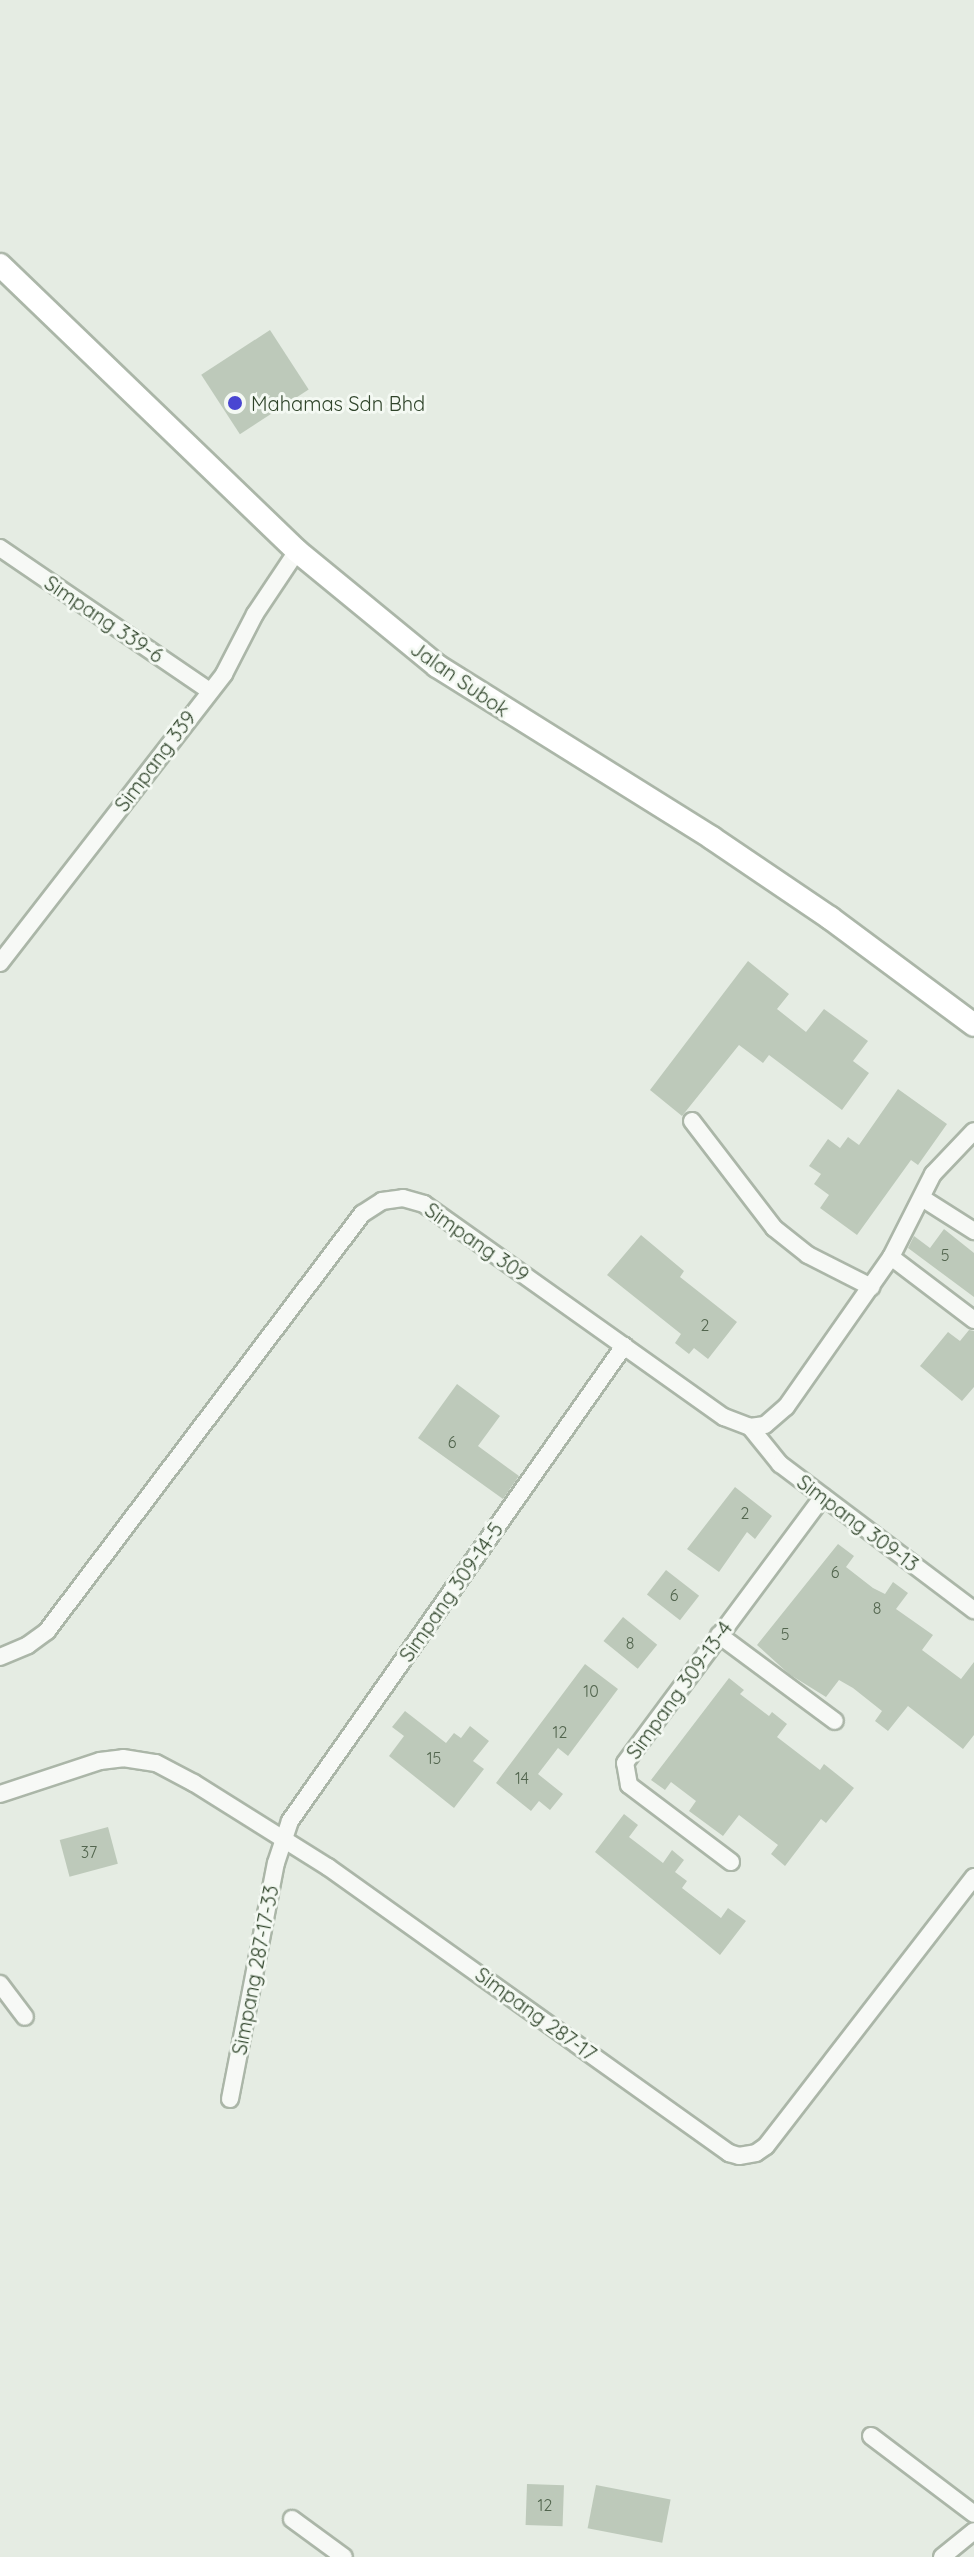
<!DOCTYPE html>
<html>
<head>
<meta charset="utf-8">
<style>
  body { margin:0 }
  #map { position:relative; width:974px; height:2557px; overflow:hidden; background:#e5ece3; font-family:Quicksand,sans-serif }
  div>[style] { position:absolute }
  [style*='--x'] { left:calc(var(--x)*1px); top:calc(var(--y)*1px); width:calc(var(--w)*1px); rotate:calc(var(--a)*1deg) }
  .building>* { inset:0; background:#bdc9ba; transform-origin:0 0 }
  .roads { filter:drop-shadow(2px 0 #abb6a8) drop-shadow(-2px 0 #abb6a8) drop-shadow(0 2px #abb6a8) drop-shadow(0 -2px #abb6a8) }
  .minor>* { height:16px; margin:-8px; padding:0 8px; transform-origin:8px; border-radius:8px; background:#f7f9f6 }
  .secondary>* { height:22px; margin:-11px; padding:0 11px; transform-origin:11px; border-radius:11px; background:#fff }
  .dots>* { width:22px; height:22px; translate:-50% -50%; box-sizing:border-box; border:4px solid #f4f9f3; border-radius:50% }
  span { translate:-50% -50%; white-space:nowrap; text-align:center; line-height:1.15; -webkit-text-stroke:6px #f4f9f3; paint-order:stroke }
  .number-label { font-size:16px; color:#52654e }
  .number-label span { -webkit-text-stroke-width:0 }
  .poi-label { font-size:20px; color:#2f442a }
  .left { translate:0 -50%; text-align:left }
  .street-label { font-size:20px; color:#2f442a }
</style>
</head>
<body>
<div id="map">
  <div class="building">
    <i style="left:270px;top:330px;width:71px;height:82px;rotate:57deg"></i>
    <i style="clip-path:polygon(748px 961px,789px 994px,777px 1009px,806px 1032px,824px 1009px,868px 1041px,853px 1061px,869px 1073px,842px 1110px,769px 1055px,763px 1063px,739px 1045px,682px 1116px,650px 1090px)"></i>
    <i style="clip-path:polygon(898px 1089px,947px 1124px,918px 1165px,911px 1160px,857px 1235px,820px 1208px,829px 1195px,814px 1184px,821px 1174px,809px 1166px,828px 1139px,840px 1148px,848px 1137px,859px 1145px)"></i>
    <i style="clip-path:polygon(944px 1229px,974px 1253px,974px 1297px,908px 1248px,914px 1236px,930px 1248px)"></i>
    <i style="clip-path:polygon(641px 1235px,684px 1271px,680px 1277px,737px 1322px,708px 1359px,694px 1348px,689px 1354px,675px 1343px,681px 1334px,607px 1275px)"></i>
    <i style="clip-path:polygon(969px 1330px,974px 1331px,974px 1387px,962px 1401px,920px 1366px,948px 1332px,960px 1341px)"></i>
    <i style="clip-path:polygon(457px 1384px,500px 1416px,478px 1446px,519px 1476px,503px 1499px,418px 1438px)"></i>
    <i style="clip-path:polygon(735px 1487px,772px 1516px,755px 1539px,747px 1532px,719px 1572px,687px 1549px)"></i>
    <i style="clip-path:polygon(838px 1544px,854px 1556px,846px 1567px,873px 1588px,885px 1594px,893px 1582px,908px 1593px,896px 1609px,933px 1635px,922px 1650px,961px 1679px,974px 1662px,974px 1735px,963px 1749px,908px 1706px,888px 1731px,875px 1721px,882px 1711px,853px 1688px,839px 1680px,826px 1697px,789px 1674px,757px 1645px)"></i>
    <i style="left:666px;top:1570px;width:42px;height:31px;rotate:38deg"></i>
    <i style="left:623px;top:1617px;width:44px;height:31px;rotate:39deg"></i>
    <i style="clip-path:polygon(585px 1664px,618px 1689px,568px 1756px,558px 1748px,538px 1774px,563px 1794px,550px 1810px,539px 1801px,531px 1811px,496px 1783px)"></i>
    <i style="clip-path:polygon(729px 1678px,744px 1690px,740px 1694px,769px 1716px,772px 1712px,787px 1724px,777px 1737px,820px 1770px,824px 1764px,854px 1788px,826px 1823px,821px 1819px,785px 1866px,771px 1854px,778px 1845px,739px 1815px,723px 1836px,689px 1811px,696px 1801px,671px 1782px,665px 1790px,651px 1780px)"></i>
    <i style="clip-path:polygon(405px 1711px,446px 1743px,454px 1733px,461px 1738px,470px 1726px,489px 1741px,473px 1761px,484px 1769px,454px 1808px,389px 1756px,404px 1736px,392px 1727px)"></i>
    <i style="clip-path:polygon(624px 1814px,638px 1825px,629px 1837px,663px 1863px,672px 1850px,684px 1860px,675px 1872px,687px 1881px,682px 1888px,721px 1918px,728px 1908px,746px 1921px,720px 1955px,595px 1852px)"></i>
    <i style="left:108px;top:1827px;width:38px;height:50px;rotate:75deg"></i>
    <i style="left:527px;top:2484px;width:37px;height:41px;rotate:2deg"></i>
    <i style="left:596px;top:2485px;width:76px;height:44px;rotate:11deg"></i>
  </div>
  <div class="roads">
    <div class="minor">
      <i style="--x:0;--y:548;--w:252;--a:34.3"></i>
      <i style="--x:0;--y:963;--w:366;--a:-52.2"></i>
      <i style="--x:224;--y:674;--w:68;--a:-62.7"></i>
      <i style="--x:255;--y:614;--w:76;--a:-56.3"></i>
      <i style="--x:692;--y:1121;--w:135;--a:52.5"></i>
      <i style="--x:774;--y:1228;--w:43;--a:38.5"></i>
      <i style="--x:808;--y:1255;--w:71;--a:26.9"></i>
      <i style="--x:922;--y:1198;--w:62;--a:32.4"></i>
      <i style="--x:891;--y:1257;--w:104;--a:37.2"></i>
      <i style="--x:750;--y:1427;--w:48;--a:51"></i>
      <i style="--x:780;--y:1464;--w:243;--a:37"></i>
      <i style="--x:719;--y:1635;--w:144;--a:36.6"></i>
      <i style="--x:0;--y:1657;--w:30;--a:-23"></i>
      <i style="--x:28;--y:1645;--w:24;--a:-36"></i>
      <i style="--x:47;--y:1631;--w:523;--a:-52.93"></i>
      <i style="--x:362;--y:1214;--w:24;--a:-33"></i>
      <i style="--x:382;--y:1201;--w:21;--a:-8"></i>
      <i style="--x:403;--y:1198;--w:22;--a:16"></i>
      <i style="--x:424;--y:1204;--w:368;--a:35.4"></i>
      <i style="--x:724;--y:1417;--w:28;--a:21"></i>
      <i style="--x:750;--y:1427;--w:15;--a:-8"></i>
      <i style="--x:765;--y:1425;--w:28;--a:-41"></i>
      <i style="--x:786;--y:1407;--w:183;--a:-55"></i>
      <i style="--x:891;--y:1257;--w:93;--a:-63.2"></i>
      <i style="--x:933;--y:1174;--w:59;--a:-46.4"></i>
      <i style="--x:0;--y:1794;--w:105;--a:-18.3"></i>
      <i style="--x:100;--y:1761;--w:23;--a:-7"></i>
      <i style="--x:123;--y:1758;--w:33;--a:9"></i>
      <i style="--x:156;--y:1763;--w:43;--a:27.8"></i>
      <i style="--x:194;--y:1783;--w:158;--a:32.1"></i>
      <i style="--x:328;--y:1867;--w:493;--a:35.5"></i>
      <i style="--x:729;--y:2153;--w:10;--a:17"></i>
      <i style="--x:739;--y:2156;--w:17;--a:-10"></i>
      <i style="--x:756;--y:2153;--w:12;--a:-35"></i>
      <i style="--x:766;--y:2146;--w:340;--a:-52.3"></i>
      <i style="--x:731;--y:1862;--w:128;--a:-143"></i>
      <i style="--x:629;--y:1785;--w:22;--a:-100"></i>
      <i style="--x:625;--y:1763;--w:332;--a:-53.4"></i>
      <i style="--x:0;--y:1984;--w:41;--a:52.9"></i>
      <i style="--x:230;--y:2099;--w:240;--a:-79"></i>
      <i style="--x:276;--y:1863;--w:44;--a:-71.6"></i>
      <i style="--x:290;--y:1821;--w:581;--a:-54.89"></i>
      <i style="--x:871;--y:2436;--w:129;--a:37.1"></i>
      <i style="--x:292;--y:2519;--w:64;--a:36.2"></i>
      <i style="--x:942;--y:2557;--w:41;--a:-39.1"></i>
    </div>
    <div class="secondary">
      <i style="--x:0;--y:265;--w:412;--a:43.9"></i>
      <i style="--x:297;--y:551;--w:181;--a:39.4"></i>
      <i style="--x:437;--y:666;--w:324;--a:32"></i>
      <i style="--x:712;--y:838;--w:143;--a:34.1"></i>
      <i style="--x:830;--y:918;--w:179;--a:36.6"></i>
    </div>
  </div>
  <div class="dots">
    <i style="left:235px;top:403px;background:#4946d2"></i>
  </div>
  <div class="number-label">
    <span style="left:945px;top:1255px">5</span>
    <span style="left:705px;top:1325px">2</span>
    <span style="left:452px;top:1442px">6</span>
    <span style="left:745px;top:1513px">2</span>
    <span style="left:835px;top:1572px">6</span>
    <span style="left:674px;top:1595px">6</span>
    <span style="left:877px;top:1608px">8</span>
    <span style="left:785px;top:1634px">5</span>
    <span style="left:630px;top:1643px">8</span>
    <span style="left:591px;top:1691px">10</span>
    <span style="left:560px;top:1732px">12</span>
    <span style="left:434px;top:1758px">15</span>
    <span style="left:522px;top:1778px">14</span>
    <span style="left:89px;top:1852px">37</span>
    <span style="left:545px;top:2505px">12</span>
  </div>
  <div class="poi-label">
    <span class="left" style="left:251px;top:403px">Mahamas Sdn Bhd</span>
  </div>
  <div class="street-label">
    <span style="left:104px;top:619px;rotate:34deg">Simpang 339-6</span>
    <span style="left:460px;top:679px;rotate:35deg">Jalan Subok</span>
    <span style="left:155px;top:761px;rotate:-53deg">Simpang 339</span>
    <span style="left:477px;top:1242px;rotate:35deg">Simpang 309</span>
    <span style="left:858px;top:1523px;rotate:37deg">Simpang 309-13</span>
    <span style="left:451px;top:1592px;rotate:-55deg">Simpang 309-14-5</span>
    <span style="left:679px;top:1690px;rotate:-54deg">Simpang 309-13-4</span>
    <span style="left:255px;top:1970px;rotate:-79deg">Simpang 287-17-33</span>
    <span style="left:536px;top:2014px;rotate:36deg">Simpang 287-17</span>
  </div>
</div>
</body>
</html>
